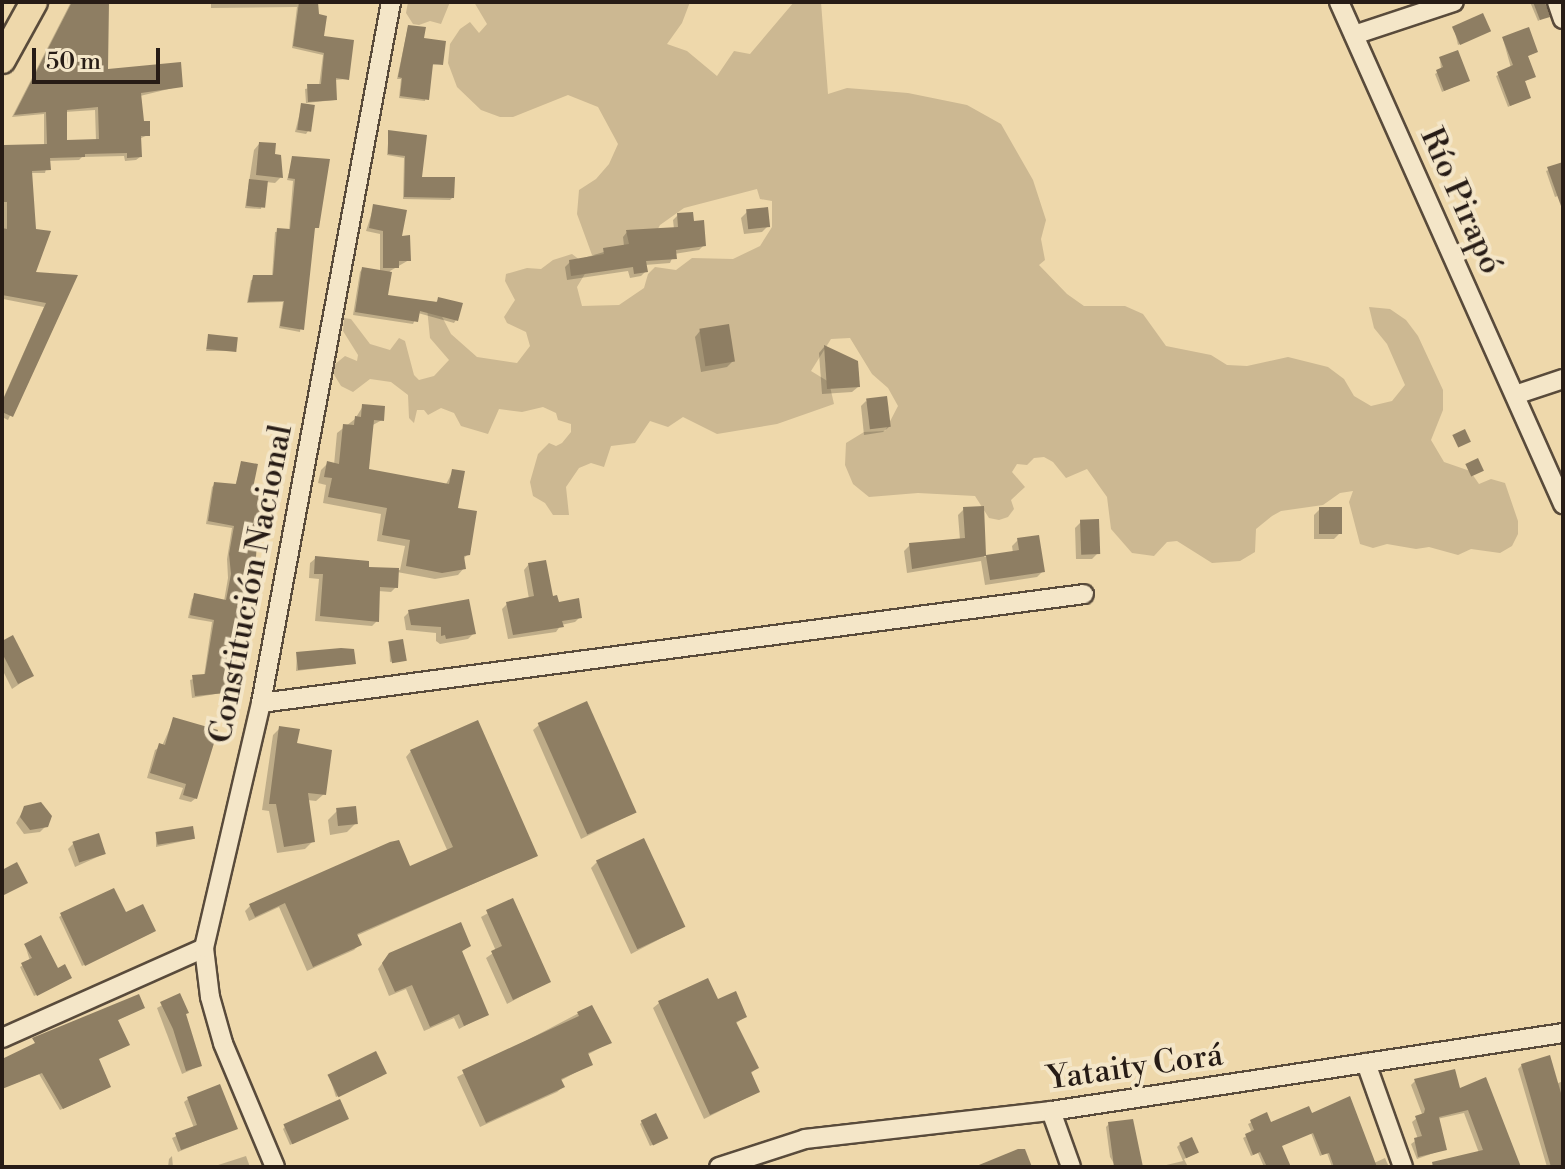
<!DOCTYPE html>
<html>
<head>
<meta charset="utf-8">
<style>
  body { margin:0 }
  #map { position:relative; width:1565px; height:1169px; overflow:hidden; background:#eed8ab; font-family:"Libre Bodoni",serif }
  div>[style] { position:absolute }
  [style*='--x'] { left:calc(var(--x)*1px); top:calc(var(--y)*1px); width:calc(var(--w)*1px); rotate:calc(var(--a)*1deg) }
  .green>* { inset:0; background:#ccb892 }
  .shadow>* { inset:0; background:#0003 }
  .building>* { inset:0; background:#8e7e63; transform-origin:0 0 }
  .roads { filter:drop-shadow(2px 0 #594b3b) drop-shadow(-2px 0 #594b3b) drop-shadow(0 2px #594b3b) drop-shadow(0 -2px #594b3b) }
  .minor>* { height:18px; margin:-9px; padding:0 9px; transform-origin:9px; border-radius:9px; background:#f4e6c8 }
  .highway>* { height:26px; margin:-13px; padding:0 13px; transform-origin:13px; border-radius:13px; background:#eed8ab }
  span { translate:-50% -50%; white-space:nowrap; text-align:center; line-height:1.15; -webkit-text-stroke:8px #f4e6c8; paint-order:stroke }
  .street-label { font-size:32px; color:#271c16 }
  .frame { position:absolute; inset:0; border:4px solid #271c16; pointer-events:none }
  .scale { position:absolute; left:32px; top:48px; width:128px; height:36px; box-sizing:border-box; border:4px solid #271c16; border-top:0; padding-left:10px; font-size:24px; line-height:28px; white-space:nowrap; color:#271c16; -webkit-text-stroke:6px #f4e6c8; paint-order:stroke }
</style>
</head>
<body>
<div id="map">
  <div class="green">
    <i style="clip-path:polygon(408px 2px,450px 2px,441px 24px,430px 21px,419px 25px,413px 24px,406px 13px)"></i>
    <i style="clip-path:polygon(474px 2px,690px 2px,682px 23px,667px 44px,687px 51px,717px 76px,734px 51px,750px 54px,794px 2px,821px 2px,828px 94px,847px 88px,908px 93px,967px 105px,1001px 124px,1033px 180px,1046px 220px,1041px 239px,1045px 260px,1039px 265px,1067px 294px,1084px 306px,1125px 306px,1143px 314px,1166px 346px,1211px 355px,1227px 365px,1247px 366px,1288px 357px,1328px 367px,1344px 379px,1354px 396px,1371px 406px,1392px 401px,1405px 385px,1387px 344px,1374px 328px,1369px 307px,1390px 309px,1406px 320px,1418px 336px,1443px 390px,1443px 410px,1431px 440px,1444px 462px,1470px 471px,1479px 484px,1491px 479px,1505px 483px,1518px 521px,1518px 534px,1512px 546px,1500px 553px,1471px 549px,1458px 555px,1429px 547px,1416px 549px,1387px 544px,1373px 548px,1360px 544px,1349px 502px,1353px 491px,1340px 493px,1323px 505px,1281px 511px,1272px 516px,1256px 529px,1255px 552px,1240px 561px,1212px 563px,1177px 541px,1167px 542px,1154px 556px,1132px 553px,1111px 529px,1107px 497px,1087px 469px,1066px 478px,1053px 462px,1044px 457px,1034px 458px,1027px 465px,1017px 464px,1012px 472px,1025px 487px,1011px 500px,1014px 509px,1008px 517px,999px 520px,989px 518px,975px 496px,918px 493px,869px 497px,853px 484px,845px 465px,846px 443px,864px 432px,885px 431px,898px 406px,888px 388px,872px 374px,850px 338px,831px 339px,811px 371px,829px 382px,834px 404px,777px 424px,717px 434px,683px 417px,668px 427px,650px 421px,635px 443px,611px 446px,604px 467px,591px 463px,579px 468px,566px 487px,569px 515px,553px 515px,545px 503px,533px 496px,530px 482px,538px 454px,549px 443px,556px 446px,562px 443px,571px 432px,571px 424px,558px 420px,556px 413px,543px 407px,522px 412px,499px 409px,488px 434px,461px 426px,454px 413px,441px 408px,428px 415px,424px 410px,417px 410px,414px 423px,409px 418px,408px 395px,391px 382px,370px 379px,353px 392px,341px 386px,333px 373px,334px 365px,345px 356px,357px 361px,358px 355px,343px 331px,344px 318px,351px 319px,370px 344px,390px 350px,399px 338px,405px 341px,414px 375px,419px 380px,434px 376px,449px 360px,430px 338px,427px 308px,437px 307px,451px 334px,477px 357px,517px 363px,530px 346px,526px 332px,507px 323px,504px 317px,515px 300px,505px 281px,506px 274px,527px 268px,541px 269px,553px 260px,572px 254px,589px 267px,577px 287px,582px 306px,619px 305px,644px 288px,648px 274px,655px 267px,676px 270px,692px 258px,733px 259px,760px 246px,772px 227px,772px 201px,760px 199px,757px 189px,684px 208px,660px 225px,651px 242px,612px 260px,592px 255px,577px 214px,579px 190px,596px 179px,609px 164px,618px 144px,598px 107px,568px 95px,513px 117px,500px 117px,481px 110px,457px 87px,448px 63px,450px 44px,460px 29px,470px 22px,479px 33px,487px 24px)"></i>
  </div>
  <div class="shadow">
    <i style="clip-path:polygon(evenodd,71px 2px,107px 2px,106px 71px,181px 86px,140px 96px,142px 123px,148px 135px,139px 139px,140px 157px,136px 160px,125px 161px,124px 156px,82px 157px,79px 160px,48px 161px,45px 173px,30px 173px,34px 274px,75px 277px,8px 420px,2px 417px,2px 401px,44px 307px,3px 299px,2px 302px,2px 150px,44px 146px,44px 114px,12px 117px,71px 2px,95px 110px,96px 141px,65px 142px,65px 112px,95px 110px)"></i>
    <i style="clip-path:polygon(211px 2px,316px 2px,322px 38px,347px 79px,334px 80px,335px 100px,306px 103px,305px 89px,319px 86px,323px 55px,292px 48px,297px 7px,211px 8px)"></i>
    <i style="clip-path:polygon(1530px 2px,1545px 2px,1547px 16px,1538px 21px)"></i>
    <i style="clip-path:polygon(408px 27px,441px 64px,431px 65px,425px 101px,399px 98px,401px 79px,397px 79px)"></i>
    <i style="clip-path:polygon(1454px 28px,1486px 32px,1458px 45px)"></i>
    <i style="clip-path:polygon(1503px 39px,1536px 52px,1526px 57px,1534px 77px,1523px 82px,1529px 97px,1508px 107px,1496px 76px,1511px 68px)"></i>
    <i style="clip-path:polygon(1440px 59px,1467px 81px,1442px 92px,1435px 74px,1441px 70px)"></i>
    <i style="clip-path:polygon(302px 105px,308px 131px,306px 134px,295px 132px)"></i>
    <i style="clip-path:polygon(389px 132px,425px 136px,420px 178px,452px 198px,450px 200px,403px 199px,404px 158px,387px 155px)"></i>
    <i style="clip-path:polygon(259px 144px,273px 156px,281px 177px,275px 183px,266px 182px,261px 209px,245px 208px,254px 150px)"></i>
    <i style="clip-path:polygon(293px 158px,318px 227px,313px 229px,300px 332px,279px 328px,283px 302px,247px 303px,251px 280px,272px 277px,275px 232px,289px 231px,293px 181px,287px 180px)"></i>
    <i style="clip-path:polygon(1563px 164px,1563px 194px,1555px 197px,1546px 171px)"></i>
    <i style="clip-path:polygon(374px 206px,400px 238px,409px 260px,390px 271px,386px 296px,436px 302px,439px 299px,456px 320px,454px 323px,418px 313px,413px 324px,353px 315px,360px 272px,362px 269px,380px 272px,380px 234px,366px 231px)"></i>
    <i style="clip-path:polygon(747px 212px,768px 226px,762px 232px,744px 234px,741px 218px)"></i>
    <i style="clip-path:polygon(678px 215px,704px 245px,699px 250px,674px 254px,670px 263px,645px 265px,646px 271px,641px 276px,630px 278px,628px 271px,567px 280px,565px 267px,570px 262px,624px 246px,623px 237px,627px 232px,674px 229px,673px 220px)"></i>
    <i style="clip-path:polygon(700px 331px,733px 361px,727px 367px,701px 372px,695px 337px)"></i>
    <i style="clip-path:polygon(209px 336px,235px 351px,206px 351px)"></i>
    <i style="clip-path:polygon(824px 347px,858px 387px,852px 392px,822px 394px,819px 353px)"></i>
    <i style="clip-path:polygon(866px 401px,889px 427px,883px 432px,864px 435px,861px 406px)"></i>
    <i style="clip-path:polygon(363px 406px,382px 420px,371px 426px,366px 471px,445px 486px,453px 471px,456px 509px,468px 554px,463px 559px,464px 568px,458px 575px,435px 579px,397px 572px,396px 587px,391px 592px,378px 591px,377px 621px,372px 626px,315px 621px,319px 579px,309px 578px,310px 563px,316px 558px,367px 569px,400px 570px,405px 546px,377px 541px,381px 514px,323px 503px,326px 485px,318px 483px,321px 470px,328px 463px,334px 465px,337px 433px,355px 419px)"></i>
    <i style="clip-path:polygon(242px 463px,251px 489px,256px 531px,231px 676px,233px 691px,192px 698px,190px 680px,204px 676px,212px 622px,188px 618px,192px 599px,195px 596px,224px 601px,228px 578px,227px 559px,232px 528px,206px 524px,212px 487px,215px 484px,235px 486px)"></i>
    <i style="clip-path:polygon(982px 508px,984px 557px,1013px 553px,1012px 546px,1018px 540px,1043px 571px,1037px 577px,985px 585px,981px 561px,907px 573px,904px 551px,910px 545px,960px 540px,958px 515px,964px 509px)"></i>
    <i style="clip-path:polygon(1320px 509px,1340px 533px,1334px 539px,1314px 539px,1314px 515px)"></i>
    <i style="clip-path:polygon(1081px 522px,1098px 553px,1092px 559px,1076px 559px,1075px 528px)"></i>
    <i style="clip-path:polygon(529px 564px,551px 598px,580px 617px,575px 622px,561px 625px,556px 632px,508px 639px,502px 609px,507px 604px,529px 599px,524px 570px)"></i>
    <i style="clip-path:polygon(409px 612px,474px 633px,468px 639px,440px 644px,436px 641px,436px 633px,406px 630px,404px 617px)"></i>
    <i style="clip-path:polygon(2px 643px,31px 676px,12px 689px,2px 669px)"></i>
    <i style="clip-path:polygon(389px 643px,405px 660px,390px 662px)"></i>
    <i style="clip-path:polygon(297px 654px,354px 664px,296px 671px)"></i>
    <i style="clip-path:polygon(174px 719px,196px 798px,191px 802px,179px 799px,183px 788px,147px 778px,155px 750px,162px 746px)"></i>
    <i style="clip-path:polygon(539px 725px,634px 813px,581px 839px,533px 730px)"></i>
    <i style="clip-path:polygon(280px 728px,295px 745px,324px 794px,316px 801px,307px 800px,313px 841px,305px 849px,277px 853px,269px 811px,262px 810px,273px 735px)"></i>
    <i style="clip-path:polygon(411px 751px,536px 856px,356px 936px,359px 945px,354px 950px,307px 971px,279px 907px,249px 921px,245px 911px,250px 906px,409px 869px,448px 852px,406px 757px)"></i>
    <i style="clip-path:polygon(25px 807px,46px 826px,40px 832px,24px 834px,16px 823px)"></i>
    <i style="clip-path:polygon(337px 811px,356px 823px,347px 832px,330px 835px,328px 820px)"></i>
    <i style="clip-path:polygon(156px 834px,193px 839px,156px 847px)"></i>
    <i style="clip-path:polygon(74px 843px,104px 854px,75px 867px,68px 849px)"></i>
    <i style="clip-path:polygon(597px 862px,683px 927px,631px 954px,591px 868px)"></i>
    <i style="clip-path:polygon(512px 900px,549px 981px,507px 1004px,486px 958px,496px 951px,481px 917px)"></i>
    <i style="clip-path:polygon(62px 915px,125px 915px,151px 933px,82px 966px,59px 917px)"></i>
    <i style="clip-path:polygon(25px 945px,57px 970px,67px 980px,34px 996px,20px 967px,30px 961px)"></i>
    <i style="clip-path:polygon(469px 946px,460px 953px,487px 1014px,459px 1029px,454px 1018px,424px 1031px,406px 989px,389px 996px,378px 969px,384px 961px)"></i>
    <i style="clip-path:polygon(179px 996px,200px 1066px,182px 1074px,157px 1008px)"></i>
    <i style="clip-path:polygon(717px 1002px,745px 1017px,735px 1024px,757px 1068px,750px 1074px,758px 1092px,704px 1119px,653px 1008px,659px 1003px)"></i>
    <i style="clip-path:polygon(140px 1009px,116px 1021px,97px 1060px,109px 1087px,106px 1089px,60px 1110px,39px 1074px,2px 1088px,2px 1060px)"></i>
    <i style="clip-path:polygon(579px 1013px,609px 1043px,587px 1055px,591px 1064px,560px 1081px,563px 1087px,557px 1092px,480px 1127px,457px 1077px)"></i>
    <i style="clip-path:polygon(1522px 1065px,1556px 1084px,1563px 1081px,1563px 1167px,1547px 1167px,1518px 1069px)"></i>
    <i style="clip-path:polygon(329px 1075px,382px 1076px,336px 1097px)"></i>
    <i style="clip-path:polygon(1415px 1081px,1458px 1091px,1519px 1167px,1449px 1167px,1479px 1153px,1464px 1113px,1437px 1119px,1445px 1149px,1417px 1159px,1411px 1144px,1418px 1139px,1412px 1122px,1422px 1114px,1411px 1085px)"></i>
    <i style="clip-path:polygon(188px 1099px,236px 1128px,178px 1152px,172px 1138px,194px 1128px,184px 1102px)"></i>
    <i style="clip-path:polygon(1266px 1115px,1270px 1125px,1311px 1116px,1374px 1163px,1385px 1158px,1389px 1167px,1332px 1167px,1327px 1153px,1320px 1156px,1311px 1133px,1280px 1146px,1289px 1167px,1264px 1167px,1258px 1153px,1251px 1156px,1243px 1138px,1252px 1133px,1248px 1124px)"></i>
    <i style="clip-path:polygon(344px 1120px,290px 1145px,283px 1129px,285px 1127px)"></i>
    <i style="clip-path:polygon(643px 1121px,663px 1140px,650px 1146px,640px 1124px)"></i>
    <i style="clip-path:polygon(1109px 1124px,1141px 1167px,1116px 1167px,1110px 1157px,1106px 1127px)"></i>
    <i style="clip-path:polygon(1180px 1144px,1197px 1153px,1184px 1159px,1188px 1167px,1158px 1167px,1183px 1161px,1177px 1147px)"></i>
    <i style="clip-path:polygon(172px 1156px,173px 1167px,168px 1167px,169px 1159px)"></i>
    <i style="clip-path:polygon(246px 1156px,250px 1167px,214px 1167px,215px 1166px)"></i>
  </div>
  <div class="building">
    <i style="clip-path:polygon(evenodd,72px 2px,109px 2px,108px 69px,181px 62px,183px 87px,141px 93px,144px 121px,150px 121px,150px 136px,141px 136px,142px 157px,127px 158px,127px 153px,85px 154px,85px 157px,50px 158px,51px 170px,32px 171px,36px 229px,51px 231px,36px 272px,78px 275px,13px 417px,2px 412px,2px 402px,46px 303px,2px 295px,2px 228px,7px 229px,7px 202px,2px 202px,4px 145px,47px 144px,46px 112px,14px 115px,72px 2px,98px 107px,99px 139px,67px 140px,67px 110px,98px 107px)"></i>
    <i style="clip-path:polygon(299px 2px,318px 2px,319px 14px,327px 16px,324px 36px,354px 40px,349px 80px,336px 78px,337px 100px,308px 102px,307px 84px,321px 84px,324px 53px,293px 46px)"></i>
    <i style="clip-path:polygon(1533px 2px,1545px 2px,1550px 17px,1540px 20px)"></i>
    <i style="left:1483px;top:13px;width:20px;height:34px;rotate:66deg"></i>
    <i style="clip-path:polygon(408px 25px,426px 27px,424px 38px,446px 41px,443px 65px,433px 64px,429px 100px,400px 96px,402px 78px,398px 77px)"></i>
    <i style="clip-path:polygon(1529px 27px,1538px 52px,1528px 56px,1536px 77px,1525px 81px,1531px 98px,1510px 106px,1497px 72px,1513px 65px,1502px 37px)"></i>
    <i style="clip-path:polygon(1458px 50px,1470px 81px,1444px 91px,1436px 70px,1443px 67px,1439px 57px)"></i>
    <i style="left:301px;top:103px;width:14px;height:27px;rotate:8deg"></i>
    <i style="clip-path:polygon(388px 130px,427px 135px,422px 177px,455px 177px,454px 198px,404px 197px,405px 156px,388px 154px)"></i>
    <i style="clip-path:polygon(259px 142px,276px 143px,275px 154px,281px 155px,283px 178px,256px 175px)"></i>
    <i style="clip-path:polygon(292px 156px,330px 159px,319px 228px,315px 228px,304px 330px,280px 326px,284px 301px,248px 302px,253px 275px,273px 275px,277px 228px,290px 229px,295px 179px,288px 178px)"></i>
    <i style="clip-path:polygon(1563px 162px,1563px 206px,1561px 206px,1547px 167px)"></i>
    <i style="left:249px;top:179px;width:19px;height:27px;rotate:6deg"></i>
    <i style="clip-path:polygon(373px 204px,407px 210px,402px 236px,410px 235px,411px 261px,399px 261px,399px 268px,383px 268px,383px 231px,369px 228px)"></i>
    <i style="left:768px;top:207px;width:20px;height:22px;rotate:84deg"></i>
    <i style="clip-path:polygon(693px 212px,694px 221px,704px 220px,706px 246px,676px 250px,677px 259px,646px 261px,648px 272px,634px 274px,633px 267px,571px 276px,569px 260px,604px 254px,603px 248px,629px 244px,626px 230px,678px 227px,677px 213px)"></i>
    <i style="clip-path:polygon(362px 267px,392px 272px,388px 295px,437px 302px,438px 297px,463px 303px,458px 321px,420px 311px,418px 322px,355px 312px)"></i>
    <i style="left:729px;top:324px;width:38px;height:30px;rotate:81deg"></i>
    <i style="left:208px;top:334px;width:30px;height:15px;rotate:6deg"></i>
    <i style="clip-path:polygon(824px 345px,858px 361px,860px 387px,827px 389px)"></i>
    <i style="left:887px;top:396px;width:31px;height:21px;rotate:83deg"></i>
    <i style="clip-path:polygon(362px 404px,385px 406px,384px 421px,374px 420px,369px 469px,449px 484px,452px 469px,465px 471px,458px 508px,477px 511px,470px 555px,464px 556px,466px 569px,442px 573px,406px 566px,410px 540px,382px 535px,387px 508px,328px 497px,332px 478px,324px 477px,327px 461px,339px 464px,343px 424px,354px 425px,355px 416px,361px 417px)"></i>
    <i style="left:1465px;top:429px;width:14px;height:14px;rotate:65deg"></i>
    <i style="left:1478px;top:458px;width:14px;height:14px;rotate:65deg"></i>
    <i style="clip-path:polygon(241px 461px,258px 464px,253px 488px,269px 490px,263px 527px,258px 530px,254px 584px,233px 676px,235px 692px,195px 696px,192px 675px,205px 674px,214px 620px,190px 615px,194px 593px,226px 600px,231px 574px,229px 554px,234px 526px,208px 521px,214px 482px,236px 484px)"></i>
    <i style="clip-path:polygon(984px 506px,986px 555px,1019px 550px,1017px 538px,1039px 535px,1045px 572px,990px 580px,986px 556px,912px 569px,909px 543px,965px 538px,963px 507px)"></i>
    <i style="left:1319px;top:507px;width:23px;height:27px"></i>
    <i style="left:1099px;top:519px;width:35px;height:19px;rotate:88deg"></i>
    <i style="clip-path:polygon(315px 556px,369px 561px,369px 567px,399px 568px,398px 588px,380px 587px,379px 622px,320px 616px,323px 574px,314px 574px)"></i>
    <i style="clip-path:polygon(546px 560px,553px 596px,557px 595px,559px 602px,579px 598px,582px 618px,562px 621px,564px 627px,513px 635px,506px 602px,534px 596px,528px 563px)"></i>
    <i style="clip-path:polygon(469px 599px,476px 634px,446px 639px,445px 635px,441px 636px,441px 627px,411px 625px,408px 610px)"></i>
    <i style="clip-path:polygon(13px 635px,34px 676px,18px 684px,2px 653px,2px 641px)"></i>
    <i style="left:403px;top:639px;width:22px;height:15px;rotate:80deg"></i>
    <i style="clip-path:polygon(341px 648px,354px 649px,356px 664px,298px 670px,296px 652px)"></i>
    <i style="left:587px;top:701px;width:122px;height:54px;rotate:66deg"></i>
    <i style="clip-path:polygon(173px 717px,218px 730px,197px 799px,183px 795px,186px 784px,150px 773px,159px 743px,165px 745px)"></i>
    <i style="clip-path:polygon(478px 720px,538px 856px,357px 934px,362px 945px,313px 967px,285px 903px,255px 917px,249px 904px,390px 842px,399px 840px,410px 866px,453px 847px,410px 750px)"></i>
    <i style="clip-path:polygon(279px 726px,300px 729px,297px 743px,332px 750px,326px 795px,308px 793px,315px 842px,284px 847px,276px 804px,269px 804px)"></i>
    <i style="clip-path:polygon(41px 802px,52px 816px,48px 827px,30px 830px,20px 817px,24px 806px)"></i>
    <i style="left:356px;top:806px;width:18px;height:20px;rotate:84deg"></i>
    <i style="left:193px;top:826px;width:13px;height:38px;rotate:81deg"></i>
    <i style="left:99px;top:833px;width:22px;height:28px;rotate:72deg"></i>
    <i style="left:644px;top:838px;width:98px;height:53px;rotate:65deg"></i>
    <i style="clip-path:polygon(17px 862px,28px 883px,2px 896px,2px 870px)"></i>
    <i style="clip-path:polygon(114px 888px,126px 912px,143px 904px,156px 931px,85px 966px,60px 913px)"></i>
    <i style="clip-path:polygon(513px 898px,551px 982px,513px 1000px,491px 951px,502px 946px,486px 910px)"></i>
    <i style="clip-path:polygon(461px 922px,471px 946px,462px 951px,489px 1015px,464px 1026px,459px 1014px,430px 1027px,412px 985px,395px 992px,382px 963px,389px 953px)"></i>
    <i style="clip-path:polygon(41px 935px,58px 968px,65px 964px,72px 978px,37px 996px,21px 963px,32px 958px,24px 944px)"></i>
    <i style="clip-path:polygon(708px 978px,718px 999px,736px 991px,747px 1017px,736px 1022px,759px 1068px,751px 1072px,760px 1092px,710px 1115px,658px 1001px)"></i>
    <i style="clip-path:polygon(180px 993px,189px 1013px,186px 1014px,202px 1066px,186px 1071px,173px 1029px,160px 1002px)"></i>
    <i style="clip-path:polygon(139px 994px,145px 1008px,118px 1020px,130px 1045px,99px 1059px,111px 1087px,63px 1109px,42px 1073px,2px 1089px,2px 1059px,35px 1043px,32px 1038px)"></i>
    <i style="clip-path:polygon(592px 1005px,612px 1043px,588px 1053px,593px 1065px,561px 1079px,565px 1087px,486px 1123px,462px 1070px,579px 1016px,577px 1012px)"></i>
    <i style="left:376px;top:1051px;width:25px;height:54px;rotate:64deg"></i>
    <i style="clip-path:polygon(1550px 1055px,1563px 1100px,1563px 1167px,1551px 1167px,1521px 1064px)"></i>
    <i style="clip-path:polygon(1455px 1069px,1460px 1088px,1486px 1077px,1521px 1167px,1433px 1167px,1432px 1162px,1483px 1150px,1468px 1110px,1439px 1117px,1447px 1150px,1418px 1157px,1414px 1138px,1422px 1136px,1415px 1116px,1424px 1113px,1425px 1109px,1414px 1079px)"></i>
    <i style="clip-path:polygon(220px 1084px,238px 1129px,181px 1150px,175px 1133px,197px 1125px,187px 1097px)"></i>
    <i style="clip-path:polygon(1350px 1096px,1377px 1167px,1334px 1167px,1329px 1153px,1322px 1155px,1313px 1133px,1282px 1146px,1291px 1167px,1267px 1167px,1260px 1152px,1253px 1155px,1245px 1134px,1254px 1130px,1250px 1120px,1267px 1112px,1271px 1122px,1309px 1106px,1312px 1113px)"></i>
    <i style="left:340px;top:1099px;width:22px;height:62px;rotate:66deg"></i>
    <i style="left:656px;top:1113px;width:28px;height:17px;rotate:64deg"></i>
    <i style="clip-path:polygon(1133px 1119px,1143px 1167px,1114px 1167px,1108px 1122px)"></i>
    <i style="left:1192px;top:1137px;width:17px;height:14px;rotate:66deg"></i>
    <i style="clip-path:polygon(1018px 1149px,1025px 1149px,1032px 1167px,974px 1167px)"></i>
  </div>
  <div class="roads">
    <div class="minor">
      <i style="--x:1339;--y:2;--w:550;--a:65.95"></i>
      <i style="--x:1557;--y:2;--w:18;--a:71"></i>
      <i style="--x:1354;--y:35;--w:105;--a:-18.3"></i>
      <i style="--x:1515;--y:395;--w:51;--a:-18.4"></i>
      <i style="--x:261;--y:703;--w:830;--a:-7.54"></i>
      <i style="--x:2;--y:1038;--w:221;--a:-24"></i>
      <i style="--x:1366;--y:1063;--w:110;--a:70.4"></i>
      <i style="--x:1051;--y:1111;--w:59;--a:70.3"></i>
      <i style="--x:275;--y:1167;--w:134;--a:-112.8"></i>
      <i style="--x:223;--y:1043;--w:48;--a:-105.8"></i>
      <i style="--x:210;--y:997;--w:49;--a:-97"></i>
      <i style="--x:204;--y:948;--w:252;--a:-76.9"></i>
      <i style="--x:261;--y:703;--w:713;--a:-79.49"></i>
      <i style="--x:719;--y:1167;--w:90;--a:-18"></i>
      <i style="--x:805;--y:1139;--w:248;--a:-6.5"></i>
      <i style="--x:1051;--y:1111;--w:518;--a:-8.66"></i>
    </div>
    <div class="highway">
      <i style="--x:2;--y:60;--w:66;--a:-61.1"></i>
    </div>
  </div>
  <div class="street-label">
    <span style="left:1461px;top:201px;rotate:66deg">Río Pirapó</span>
    <span style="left:251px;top:584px;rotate:-79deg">Constitución Nacional</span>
    <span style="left:1135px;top:1067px;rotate:-8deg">Yataity Corá</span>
  </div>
  <div class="frame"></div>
  <div class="scale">50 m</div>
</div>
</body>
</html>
